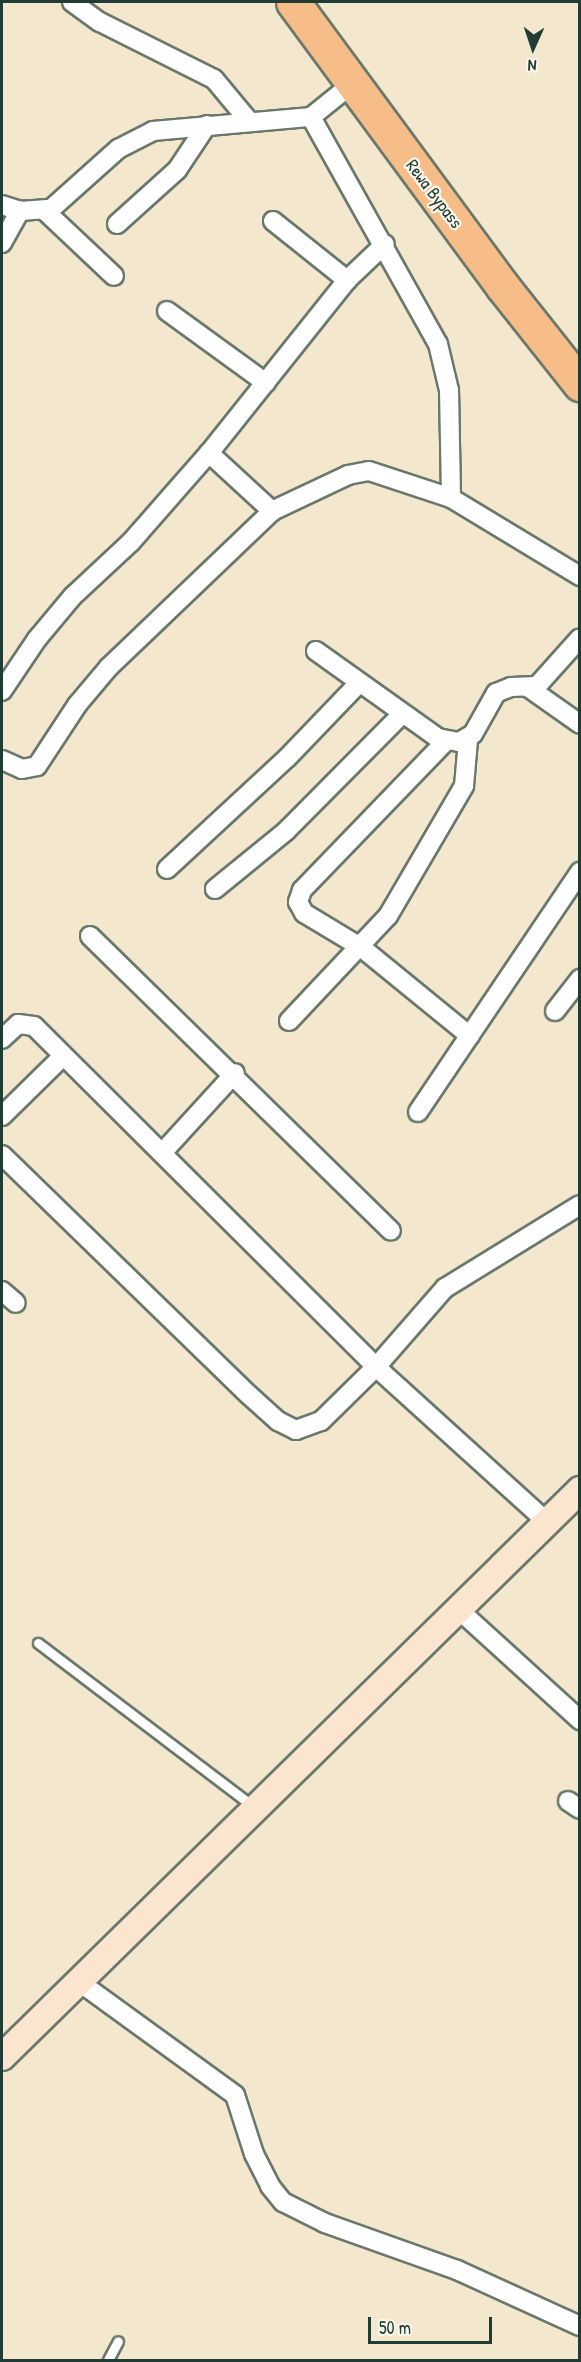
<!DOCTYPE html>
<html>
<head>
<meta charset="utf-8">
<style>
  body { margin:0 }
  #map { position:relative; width:581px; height:2362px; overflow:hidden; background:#f3e7ce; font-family:"Patrick Hand",sans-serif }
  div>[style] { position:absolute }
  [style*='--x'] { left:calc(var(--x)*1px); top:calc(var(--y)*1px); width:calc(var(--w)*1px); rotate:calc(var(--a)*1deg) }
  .roads { filter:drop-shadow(2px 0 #69786a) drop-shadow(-2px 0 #69786a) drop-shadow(0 2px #69786a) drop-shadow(0 -2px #69786a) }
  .lane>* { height:9px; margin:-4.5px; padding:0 4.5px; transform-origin:4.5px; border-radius:4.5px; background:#fff }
  .street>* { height:18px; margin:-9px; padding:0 9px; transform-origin:9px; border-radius:9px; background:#fff }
  .secondary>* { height:26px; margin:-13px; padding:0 13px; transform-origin:13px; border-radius:13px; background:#fce5cf }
  .highway>* { height:33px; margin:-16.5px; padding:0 16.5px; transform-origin:16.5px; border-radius:16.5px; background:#f7bd88 }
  span { translate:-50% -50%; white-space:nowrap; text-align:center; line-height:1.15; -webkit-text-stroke:4.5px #fbf7ec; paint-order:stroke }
  .street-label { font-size:18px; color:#1f3d34 }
  .frame { position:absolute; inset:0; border:3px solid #1f3d34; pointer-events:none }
  .north { position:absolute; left:503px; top:18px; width:60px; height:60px; -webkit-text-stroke:4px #fbf7ec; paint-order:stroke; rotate:183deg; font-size:16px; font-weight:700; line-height:24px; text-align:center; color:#1f3d34 }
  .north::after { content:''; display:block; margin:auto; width:21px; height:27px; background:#1f3d34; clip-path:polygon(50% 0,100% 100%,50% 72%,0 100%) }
  .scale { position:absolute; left:368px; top:2317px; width:124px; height:27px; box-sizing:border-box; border:3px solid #1f3d34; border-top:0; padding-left:8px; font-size:18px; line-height:21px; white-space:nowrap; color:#1f3d34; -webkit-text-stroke:4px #fbf7ec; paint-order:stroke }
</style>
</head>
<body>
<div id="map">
  <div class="roads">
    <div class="lane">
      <i style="--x:38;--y:1643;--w:271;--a:37.2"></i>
      <i style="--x:108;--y:2360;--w:21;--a:-62"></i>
    </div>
    <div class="street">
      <i style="--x:72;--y:2;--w:34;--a:36"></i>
      <i style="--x:100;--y:22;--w:127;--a:26.6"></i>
      <i style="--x:214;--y:79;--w:53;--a:50.3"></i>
      <i style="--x:311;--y:117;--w:260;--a:60.8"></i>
      <i style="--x:438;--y:344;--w:47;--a:76.6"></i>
      <i style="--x:449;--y:390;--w:108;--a:88.9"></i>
      <i style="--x:451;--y:498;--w:151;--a:31.2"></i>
      <i style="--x:2;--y:205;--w:19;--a:18"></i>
      <i style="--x:20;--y:211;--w:31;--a:-4"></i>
      <i style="--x:51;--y:209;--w:90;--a:-41.8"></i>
      <i style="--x:118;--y:149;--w:39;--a:-27"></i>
      <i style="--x:153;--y:131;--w:159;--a:-5.1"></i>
      <i style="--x:311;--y:117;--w:53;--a:-38.8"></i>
      <i style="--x:44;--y:210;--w:96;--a:43.3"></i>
      <i style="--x:273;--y:221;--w:95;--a:38.6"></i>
      <i style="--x:117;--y:224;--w:81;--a:-42"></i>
      <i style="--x:177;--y:170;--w:54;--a:-56.3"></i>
      <i style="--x:2;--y:243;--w:37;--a:-61"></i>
      <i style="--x:167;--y:311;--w:122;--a:36"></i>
      <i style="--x:209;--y:453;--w:86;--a:42.6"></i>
      <i style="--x:316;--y:651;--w:150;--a:35.5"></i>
      <i style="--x:438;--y:738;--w:21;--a:11"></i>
      <i style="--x:459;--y:742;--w:16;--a:-30"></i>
      <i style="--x:473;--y:734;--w:47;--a:-60.7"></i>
      <i style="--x:496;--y:693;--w:16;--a:-22"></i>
      <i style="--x:511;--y:687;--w:26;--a:-2"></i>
      <i style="--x:537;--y:686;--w:64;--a:-48.1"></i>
      <i style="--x:529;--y:688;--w:62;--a:35.2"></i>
      <i style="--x:2;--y:691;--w:63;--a:-56.1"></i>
      <i style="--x:37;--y:639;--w:56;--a:-50.1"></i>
      <i style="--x:73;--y:596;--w:79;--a:-43"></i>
      <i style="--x:131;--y:542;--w:118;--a:-48.8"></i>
      <i style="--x:209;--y:453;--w:221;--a:-51.4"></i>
      <i style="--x:347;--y:280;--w:52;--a:-43.5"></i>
      <i style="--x:445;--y:742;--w:206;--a:134"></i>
      <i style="--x:302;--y:890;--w:13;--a:108"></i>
      <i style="--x:298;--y:902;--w:13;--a:61"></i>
      <i style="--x:304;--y:913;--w:68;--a:31.1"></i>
      <i style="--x:362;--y:948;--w:139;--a:39.2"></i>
      <i style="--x:2;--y:760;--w:22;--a:24"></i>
      <i style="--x:22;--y:769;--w:15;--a:-11"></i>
      <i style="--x:37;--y:766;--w:73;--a:-56.7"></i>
      <i style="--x:77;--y:705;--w:50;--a:-49.9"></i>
      <i style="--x:109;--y:667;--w:226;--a:-43.7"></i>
      <i style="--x:272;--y:511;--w:84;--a:-25.3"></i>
      <i style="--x:348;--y:475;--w:21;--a:-11"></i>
      <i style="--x:369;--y:471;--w:86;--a:18.2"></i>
      <i style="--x:167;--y:869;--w:163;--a:-42.8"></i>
      <i style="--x:287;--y:758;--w:103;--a:-46.2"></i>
      <i style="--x:215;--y:889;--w:92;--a:-39.2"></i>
      <i style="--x:286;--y:831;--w:165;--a:-45.2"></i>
      <i style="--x:90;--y:936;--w:421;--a:44.4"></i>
      <i style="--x:555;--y:1011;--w:41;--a:-52"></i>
      <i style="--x:289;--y:1021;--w:144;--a:-46.7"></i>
      <i style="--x:388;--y:916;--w:151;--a:-59.7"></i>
      <i style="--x:464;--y:786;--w:46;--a:-85"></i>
      <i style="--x:2;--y:1039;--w:22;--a:-43"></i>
      <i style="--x:18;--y:1024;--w:16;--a:7"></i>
      <i style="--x:34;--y:1026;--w:483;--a:44.9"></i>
      <i style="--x:376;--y:1367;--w:231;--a:42.2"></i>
      <i style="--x:418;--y:1112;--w:290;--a:-56"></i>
      <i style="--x:2;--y:1116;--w:86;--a:-44.5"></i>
      <i style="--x:162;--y:1153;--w:108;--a:-47.6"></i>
      <i style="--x:2;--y:1155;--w:344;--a:44.2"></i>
      <i style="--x:249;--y:1395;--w:39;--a:42"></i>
      <i style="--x:278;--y:1421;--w:20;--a:27"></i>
      <i style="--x:296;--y:1430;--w:27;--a:-20"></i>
      <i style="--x:321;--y:1421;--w:77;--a:-44.5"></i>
      <i style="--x:376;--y:1367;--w:105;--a:-48.9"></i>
      <i style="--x:445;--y:1288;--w:158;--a:-31.6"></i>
      <i style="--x:2;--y:1291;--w:18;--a:41"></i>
      <i style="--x:459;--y:1610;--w:164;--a:42.3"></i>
      <i style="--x:568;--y:1801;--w:14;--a:34"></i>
      <i style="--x:78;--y:1981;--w:194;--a:36"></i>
      <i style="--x:235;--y:2095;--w:62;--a:72.1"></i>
      <i style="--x:254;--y:2154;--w:36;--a:63"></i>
      <i style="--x:270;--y:2186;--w:21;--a:51"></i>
      <i style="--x:283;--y:2202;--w:47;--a:26.6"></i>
      <i style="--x:325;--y:2223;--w:140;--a:19.6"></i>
      <i style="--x:457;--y:2270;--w:135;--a:24.5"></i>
    </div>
    <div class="secondary">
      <i style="--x:2;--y:2057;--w:810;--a:-44.45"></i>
    </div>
    <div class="highway">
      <i style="--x:293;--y:2;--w:354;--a:53.6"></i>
      <i style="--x:503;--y:287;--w:124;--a:51.6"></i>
    </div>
  </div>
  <div class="street-label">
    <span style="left:434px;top:194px;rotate:53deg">Rewa Bypass</span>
  </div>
  <div class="frame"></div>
  <div class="north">N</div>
  <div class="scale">50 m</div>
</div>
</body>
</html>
